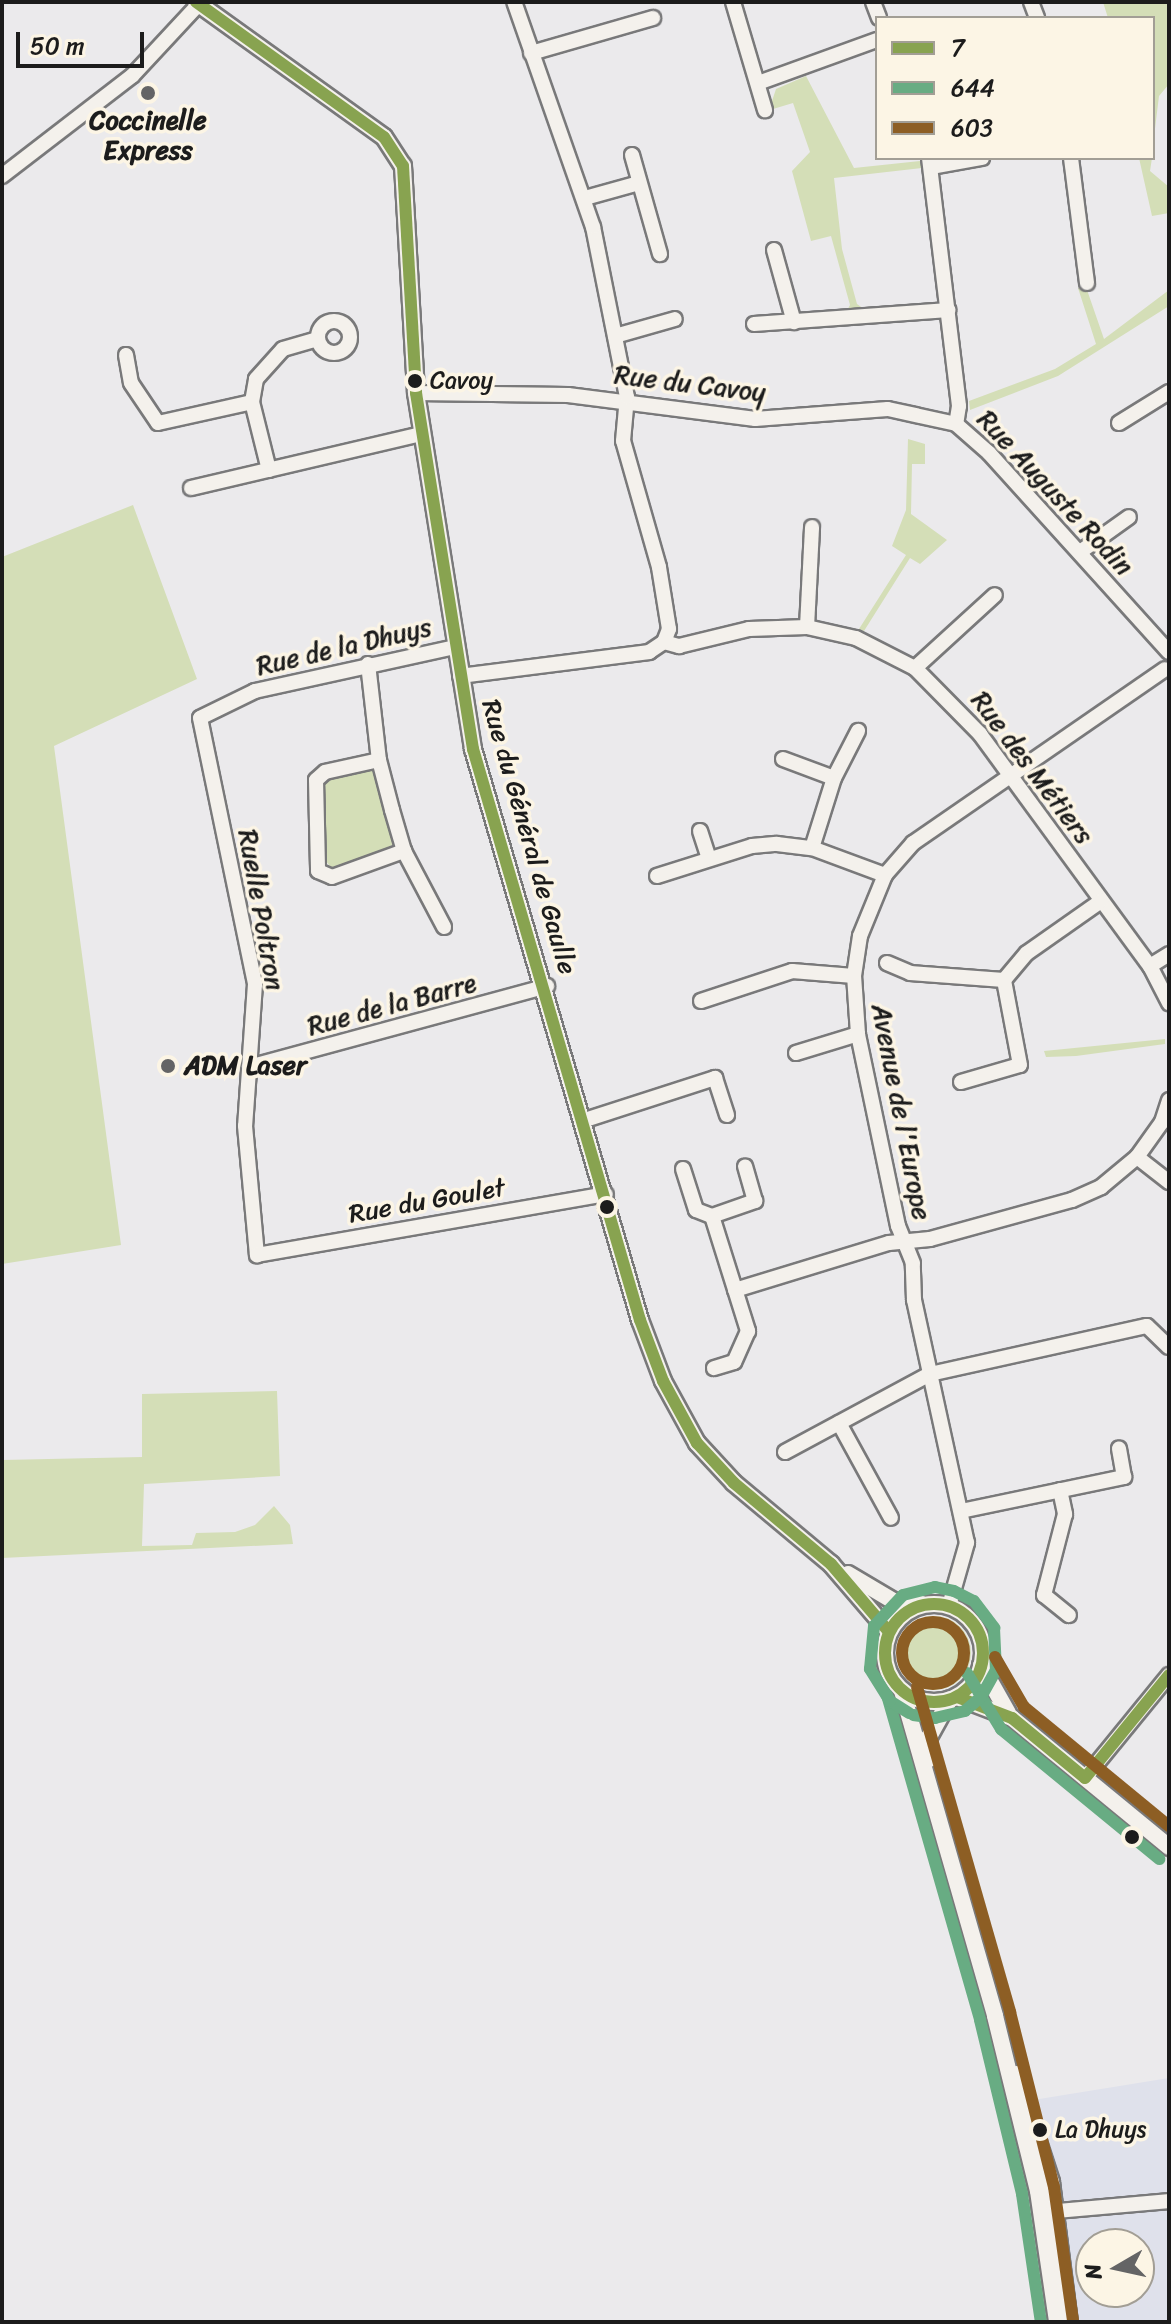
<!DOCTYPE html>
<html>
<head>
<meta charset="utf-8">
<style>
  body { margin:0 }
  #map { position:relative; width:1171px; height:2324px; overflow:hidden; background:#ebeaec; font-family:Sriracha,sans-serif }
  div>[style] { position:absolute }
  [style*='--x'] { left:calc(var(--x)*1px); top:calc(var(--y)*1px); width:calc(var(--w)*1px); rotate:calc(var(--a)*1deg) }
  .built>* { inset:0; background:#dfe1eb }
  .green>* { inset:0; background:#d4deb7 }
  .round { border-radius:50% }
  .roads { filter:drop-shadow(2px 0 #79797a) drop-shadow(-2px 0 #79797a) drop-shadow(0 2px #79797a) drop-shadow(0 -2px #79797a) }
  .minor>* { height:14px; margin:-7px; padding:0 7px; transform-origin:7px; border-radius:7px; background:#f4f1ec }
  .minor>.ring { margin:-7px; padding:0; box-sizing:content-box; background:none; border:14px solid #f4f1ec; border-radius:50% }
  .tertiary>* { height:16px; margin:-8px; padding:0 8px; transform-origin:8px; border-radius:8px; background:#f4f1ec }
  .tertiary>.ring { margin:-8px; padding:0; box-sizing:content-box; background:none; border:16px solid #f4f1ec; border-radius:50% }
  .bus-1>* { height:12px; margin:-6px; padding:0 6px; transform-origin:6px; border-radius:6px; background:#88a350 }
  .bus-1>.ring { margin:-6px; padding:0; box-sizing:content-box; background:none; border:12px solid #88a350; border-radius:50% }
  .bus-2>* { height:12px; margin:-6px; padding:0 6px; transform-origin:6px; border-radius:6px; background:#68ac83 }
  .bus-3>* { height:12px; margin:-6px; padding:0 6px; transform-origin:6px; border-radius:6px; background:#8d5e24 }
  .bus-3>.ring { margin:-6px; padding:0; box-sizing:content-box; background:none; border:12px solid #8d5e24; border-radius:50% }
  .dots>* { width:22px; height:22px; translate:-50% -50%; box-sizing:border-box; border:4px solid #fcf5e5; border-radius:50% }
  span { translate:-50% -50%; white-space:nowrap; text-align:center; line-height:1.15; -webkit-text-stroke:7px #fcf5e5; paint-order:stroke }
  .bus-label { font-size:24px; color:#1c1c1c }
  .left { translate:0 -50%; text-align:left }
  .poi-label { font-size:26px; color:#1c1c1c; font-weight:700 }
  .street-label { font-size:26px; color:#1c1c1c }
  .frame { position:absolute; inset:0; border:4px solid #1c1c1c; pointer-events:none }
  .legend { position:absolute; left:875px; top:16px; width:280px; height:144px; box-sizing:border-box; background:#fcf5e5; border:2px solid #a29e95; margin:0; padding:10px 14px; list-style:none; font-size:24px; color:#1c1c1c }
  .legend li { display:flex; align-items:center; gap:16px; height:40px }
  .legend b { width:40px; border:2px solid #a29e95 }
  .north { position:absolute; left:1075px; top:2228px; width:80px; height:80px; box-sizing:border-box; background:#fcf5e5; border:2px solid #a29e95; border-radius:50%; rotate:261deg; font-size:22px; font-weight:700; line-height:32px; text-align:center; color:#1c1c1c }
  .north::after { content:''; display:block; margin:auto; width:28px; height:36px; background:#646465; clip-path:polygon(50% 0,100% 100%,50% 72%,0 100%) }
  .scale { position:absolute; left:16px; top:32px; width:128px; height:36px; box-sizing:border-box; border:4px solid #1c1c1c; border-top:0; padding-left:10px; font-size:24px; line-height:28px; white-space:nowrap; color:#1c1c1c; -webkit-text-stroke:6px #fcf5e5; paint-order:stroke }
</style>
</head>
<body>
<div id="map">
  <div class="built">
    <i style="clip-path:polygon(evenodd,1169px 2078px,1169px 2322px,1076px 2322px,1059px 2173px,1033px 2100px,1169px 2078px,1091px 2244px,1139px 2244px,1139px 2292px,1091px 2292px,1091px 2244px)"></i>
  </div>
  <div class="green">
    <i style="clip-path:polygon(1103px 2px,1169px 2px,1169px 84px,1159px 96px,1153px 145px,1153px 18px,1108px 18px)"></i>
    <i style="clip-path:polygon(806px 76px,854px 168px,920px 161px,922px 168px,834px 178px,842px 249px,857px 304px,864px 309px,846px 312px,850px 305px,831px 236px,811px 241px,792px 171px,810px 152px,793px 103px,773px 109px,771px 104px,776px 89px)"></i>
    <i style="clip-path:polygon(1139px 158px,1152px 158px,1150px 171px,1169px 187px,1169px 213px,1152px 216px)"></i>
    <i style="clip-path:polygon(1086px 287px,1104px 339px,1169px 290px,1169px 306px,1058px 376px,970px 410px,969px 401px,1055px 369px,1096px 344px,1078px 288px)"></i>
    <i style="clip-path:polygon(908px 439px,925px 444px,925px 464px,912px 464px,911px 514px,947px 540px,920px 564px,910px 558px,864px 631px,859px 629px,906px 555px,892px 546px,906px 510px)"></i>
    <i style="clip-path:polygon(133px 505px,197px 679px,54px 746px,121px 1245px,2px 1264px,2px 557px)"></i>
    <i style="clip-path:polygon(368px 770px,375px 772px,393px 845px,333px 870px,325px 860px,324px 781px)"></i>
    <i style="clip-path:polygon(1165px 1039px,1165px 1044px,1076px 1056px,1046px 1057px,1044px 1051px)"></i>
    <i style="clip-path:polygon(277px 1391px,280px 1476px,144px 1484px,142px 1546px,192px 1545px,196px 1533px,235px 1532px,255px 1525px,274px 1506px,290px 1525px,293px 1544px,2px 1558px,2px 1460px,142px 1457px,142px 1394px)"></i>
    <i class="round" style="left:897px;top:1616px;width:74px;height:74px"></i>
  </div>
  <div class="roads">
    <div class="minor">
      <i style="--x:733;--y:2;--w:113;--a:73.5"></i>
      <i style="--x:873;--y:2;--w:17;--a:69"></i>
      <i style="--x:1031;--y:2;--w:17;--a:69"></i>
      <i style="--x:531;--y:53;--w:127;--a:-16"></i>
      <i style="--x:758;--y:83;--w:127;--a:-19.9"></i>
      <i style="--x:632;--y:155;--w:103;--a:74.2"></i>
      <i style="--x:929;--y:158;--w:250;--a:83.1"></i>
      <i style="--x:959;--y:406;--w:18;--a:99"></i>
      <i style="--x:956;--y:424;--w:44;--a:41.3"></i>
      <i style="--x:989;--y:453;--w:268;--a:47.9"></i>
      <i style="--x:1071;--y:158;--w:126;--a:82.7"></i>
      <i style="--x:931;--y:167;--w:52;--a:-10"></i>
      <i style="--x:2;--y:176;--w:164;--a:-37.6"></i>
      <i style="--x:132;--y:76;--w:98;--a:-47.1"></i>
      <i style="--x:585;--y:198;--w:56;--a:-15.5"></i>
      <i style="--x:774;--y:250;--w:75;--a:74.5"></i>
      <i class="ring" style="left:318px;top:321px;width:18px;height:18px"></i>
      <i style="--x:754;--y:324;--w:195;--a:-4.1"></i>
      <i style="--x:615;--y:336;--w:62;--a:-15.8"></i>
      <i style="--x:126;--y:355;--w:28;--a:80"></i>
      <i style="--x:131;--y:383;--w:48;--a:56"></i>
      <i style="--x:158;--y:423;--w:96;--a:-12.6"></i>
      <i style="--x:416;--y:393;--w:152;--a:0.8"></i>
      <i style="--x:568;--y:395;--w:189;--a:7.3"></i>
      <i style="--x:755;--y:419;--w:133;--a:-4.3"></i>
      <i style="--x:888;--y:409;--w:70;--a:12.4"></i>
      <i style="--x:1119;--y:423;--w:59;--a:-31.8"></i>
      <i style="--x:269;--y:470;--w:70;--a:-104"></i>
      <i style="--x:252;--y:402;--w:23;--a:-80"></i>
      <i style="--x:256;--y:379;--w:40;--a:-48"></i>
      <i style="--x:283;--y:349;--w:36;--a:-16"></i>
      <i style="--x:191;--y:488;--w:236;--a:-13.2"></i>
      <i style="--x:1080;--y:552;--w:60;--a:-35.5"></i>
      <i style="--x:807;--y:627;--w:100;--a:-87.1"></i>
      <i style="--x:664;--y:642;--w:16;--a:15"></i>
      <i style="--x:679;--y:646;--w:72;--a:-13.7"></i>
      <i style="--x:749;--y:629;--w:58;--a:-2"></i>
      <i style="--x:807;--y:627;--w:50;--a:12.7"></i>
      <i style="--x:856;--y:638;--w:66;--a:27"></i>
      <i style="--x:915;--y:668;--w:93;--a:45.4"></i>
      <i style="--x:980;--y:734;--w:288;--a:53.8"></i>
      <i style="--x:1150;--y:966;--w:42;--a:62.8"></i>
      <i style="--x:455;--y:647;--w:205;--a:167.6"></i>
      <i style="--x:255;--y:691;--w:61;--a:153.9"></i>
      <i style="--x:200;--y:718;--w:272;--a:78.3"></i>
      <i style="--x:255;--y:984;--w:142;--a:94"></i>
      <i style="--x:245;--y:1126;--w:130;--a:84.7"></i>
      <i style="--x:257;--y:1255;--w:354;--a:-9.9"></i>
      <i style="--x:368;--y:664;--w:97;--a:83.5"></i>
      <i style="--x:379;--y:760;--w:52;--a:75.4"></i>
      <i style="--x:392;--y:810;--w:43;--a:73.7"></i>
      <i style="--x:404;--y:851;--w:86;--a:62.2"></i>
      <i style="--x:915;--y:668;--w:108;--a:-42.4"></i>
      <i style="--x:460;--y:676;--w:191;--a:-7.2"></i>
      <i style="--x:649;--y:652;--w:18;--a:-34"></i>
      <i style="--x:664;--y:642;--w:14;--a:-69"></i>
      <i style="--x:669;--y:629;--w:63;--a:-99.2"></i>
      <i style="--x:659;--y:567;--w:131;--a:-105.9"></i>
      <i style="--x:623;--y:441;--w:44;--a:-84.8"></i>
      <i style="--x:627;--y:397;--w:173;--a:-101.3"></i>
      <i style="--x:593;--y:227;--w:238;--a:-109.3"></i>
      <i style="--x:783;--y:759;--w:54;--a:20.4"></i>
      <i style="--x:379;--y:760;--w:55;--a:167.5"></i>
      <i style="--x:325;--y:772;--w:12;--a:138"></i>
      <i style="--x:316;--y:780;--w:91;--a:88.7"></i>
      <i style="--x:318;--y:871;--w:15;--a:23"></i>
      <i style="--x:332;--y:877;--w:77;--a:-19.9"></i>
      <i style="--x:700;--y:831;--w:29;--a:72"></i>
      <i style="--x:812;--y:848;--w:73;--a:-72.6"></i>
      <i style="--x:834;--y:778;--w:53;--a:-62.9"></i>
      <i style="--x:657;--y:876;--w:100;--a:-17.5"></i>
      <i style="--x:752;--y:846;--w:25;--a:-5"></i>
      <i style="--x:777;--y:844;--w:35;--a:7"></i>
      <i style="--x:812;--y:848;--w:78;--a:20.3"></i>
      <i style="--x:887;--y:963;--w:25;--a:23"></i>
      <i style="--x:910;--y:973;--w:94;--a:4.3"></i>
      <i style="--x:1150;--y:966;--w:22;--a:-32"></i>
      <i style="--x:701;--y:1001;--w:96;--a:-18.2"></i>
      <i style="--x:792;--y:971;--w:62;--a:4.6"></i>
      <i style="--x:796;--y:1053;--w:65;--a:-17"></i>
      <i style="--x:249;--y:1067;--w:309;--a:-15.2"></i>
      <i style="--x:961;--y:1082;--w:61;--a:-16.1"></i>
      <i style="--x:1020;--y:1065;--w:86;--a:-100.7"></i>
      <i style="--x:1004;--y:980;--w:35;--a:-50"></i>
      <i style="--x:1027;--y:953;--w:90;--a:-35.1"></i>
      <i style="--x:585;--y:1120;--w:137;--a:-17.9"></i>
      <i style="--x:715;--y:1078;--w:39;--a:72"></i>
      <i style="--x:1137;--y:1157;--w:41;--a:38"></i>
      <i style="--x:683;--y:1169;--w:43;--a:72.4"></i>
      <i style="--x:696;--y:1210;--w:17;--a:21"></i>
      <i style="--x:712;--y:1216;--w:121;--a:72.6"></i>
      <i style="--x:748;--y:1331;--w:34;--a:114"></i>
      <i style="--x:734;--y:1362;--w:21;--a:163"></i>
      <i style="--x:712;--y:1216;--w:46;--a:-19.2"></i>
      <i style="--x:755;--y:1201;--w:36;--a:-106"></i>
      <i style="--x:735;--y:1290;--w:161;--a:-17"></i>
      <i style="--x:889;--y:1243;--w:41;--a:-5.6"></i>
      <i style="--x:930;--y:1239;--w:147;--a:-15.4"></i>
      <i style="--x:1072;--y:1200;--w:32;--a:-24"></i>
      <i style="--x:1101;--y:1187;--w:47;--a:-39.8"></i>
      <i style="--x:1137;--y:1157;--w:43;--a:-54.5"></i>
      <i style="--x:1162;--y:1122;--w:23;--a:-72"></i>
      <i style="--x:839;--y:1423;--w:108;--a:61.3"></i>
      <i style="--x:785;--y:1452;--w:165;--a:-28.3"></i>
      <i style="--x:930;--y:1374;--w:222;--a:-12.5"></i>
      <i style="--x:1147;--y:1326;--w:30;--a:44"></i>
      <i style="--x:1060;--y:1490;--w:25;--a:78"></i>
      <i style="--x:1065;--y:1514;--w:84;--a:104.5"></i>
      <i style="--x:1044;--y:1595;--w:32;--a:39"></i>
      <i style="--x:961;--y:1511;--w:167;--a:-11.8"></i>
      <i style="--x:1124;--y:1477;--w:29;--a:-100"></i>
      <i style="--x:949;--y:1606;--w:66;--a:-74.1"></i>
      <i style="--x:967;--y:1543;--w:249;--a:-102.3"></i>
      <i style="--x:914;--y:1300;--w:37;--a:-92"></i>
      <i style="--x:913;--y:1263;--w:40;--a:-112"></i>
      <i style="--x:898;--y:1226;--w:196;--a:-101.8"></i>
      <i style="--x:858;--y:1034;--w:58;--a:-93.9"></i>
      <i style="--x:854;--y:976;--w:40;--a:-81.5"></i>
      <i style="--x:860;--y:936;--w:66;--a:-67.7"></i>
      <i style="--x:885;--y:875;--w:43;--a:-48.8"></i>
      <i style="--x:913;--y:843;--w:306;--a:-34.6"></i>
      <i style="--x:1085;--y:1778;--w:133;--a:-50.8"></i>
      <i style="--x:1046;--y:2212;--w:123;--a:-5.1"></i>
    </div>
    <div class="tertiary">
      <i style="--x:196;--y:2;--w:231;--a:35.7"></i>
      <i style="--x:384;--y:137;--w:35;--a:57"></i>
      <i style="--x:403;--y:166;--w:227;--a:86.7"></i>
      <i style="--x:416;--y:393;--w:361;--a:80.9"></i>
      <i style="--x:473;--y:749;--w:595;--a:73.7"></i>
      <i style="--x:640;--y:1320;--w:65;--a:69.3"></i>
      <i style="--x:663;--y:1381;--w:71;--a:61.3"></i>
      <i style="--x:697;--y:1443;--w:54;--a:47.2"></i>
      <i style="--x:734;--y:1483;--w:126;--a:39.9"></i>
      <i style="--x:831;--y:1564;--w:89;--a:49.5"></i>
      <i style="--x:848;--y:1574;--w:55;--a:30.8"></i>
      <i style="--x:895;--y:1602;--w:26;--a:4"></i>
      <i class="ring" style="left:885px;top:1604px;width:82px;height:82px"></i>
      <i style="--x:981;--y:1665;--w:55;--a:60.6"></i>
      <i style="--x:902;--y:1691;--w:338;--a:74"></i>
      <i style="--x:995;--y:2016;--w:180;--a:76.2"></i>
      <i style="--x:1038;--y:2191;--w:132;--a:81.7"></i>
      <i style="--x:957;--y:1697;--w:59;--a:20.9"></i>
      <i style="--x:1012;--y:1718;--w:203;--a:39.4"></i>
      <i style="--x:928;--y:1760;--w:23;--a:-88"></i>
      <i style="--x:929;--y:1737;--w:43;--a:-61.1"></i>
      <i style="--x:1016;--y:2074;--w:114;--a:72"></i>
      <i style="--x:1051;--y:2182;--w:141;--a:82.7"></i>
    </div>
  </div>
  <div class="bus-1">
    <i style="--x:196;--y:2;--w:231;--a:35.7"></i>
    <i style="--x:384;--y:137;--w:35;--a:57"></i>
    <i style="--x:403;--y:166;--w:227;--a:86.7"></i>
    <i style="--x:416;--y:393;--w:361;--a:80.9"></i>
    <i style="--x:473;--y:749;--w:595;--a:73.7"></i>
    <i style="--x:640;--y:1320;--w:65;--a:69.3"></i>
    <i style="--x:663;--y:1381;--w:71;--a:61.3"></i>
    <i style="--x:697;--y:1443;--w:54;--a:47.2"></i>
    <i style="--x:734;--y:1483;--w:126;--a:39.9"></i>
    <i style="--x:831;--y:1564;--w:89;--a:49.5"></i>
    <i class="ring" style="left:885px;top:1604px;width:86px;height:86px"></i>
    <i style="--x:957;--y:1697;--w:59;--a:20.9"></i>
    <i style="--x:1012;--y:1718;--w:94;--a:39.4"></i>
    <i style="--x:1085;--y:1778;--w:133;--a:-50.8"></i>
  </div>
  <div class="bus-2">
    <i style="--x:967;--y:1673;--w:66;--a:58.7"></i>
    <i style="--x:1001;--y:1729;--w:205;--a:39.4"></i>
    <i style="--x:887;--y:1695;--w:338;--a:74"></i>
    <i style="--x:980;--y:2020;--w:179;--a:76.4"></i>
    <i style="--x:1022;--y:2194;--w:129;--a:81.6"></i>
    <i style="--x:909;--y:1713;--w:22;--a:-148"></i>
    <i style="--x:890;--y:1701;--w:38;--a:-122"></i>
    <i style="--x:870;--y:1669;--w:43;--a:-84.7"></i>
    <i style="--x:874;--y:1626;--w:42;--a:-46.9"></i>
    <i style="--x:903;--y:1595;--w:33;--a:-14"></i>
    <i style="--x:935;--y:1587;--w:19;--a:12"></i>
    <i style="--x:954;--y:1591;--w:22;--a:27"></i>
    <i style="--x:974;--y:1601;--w:34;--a:53"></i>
    <i style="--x:994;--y:1628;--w:42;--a:87.3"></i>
    <i style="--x:996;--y:1670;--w:31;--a:119"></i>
    <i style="--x:981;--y:1697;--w:21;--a:139"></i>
    <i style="--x:965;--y:1711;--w:31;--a:167"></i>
    <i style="--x:935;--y:1718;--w:22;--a:-172"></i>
  </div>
  <div class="bus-3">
    <i class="ring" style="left:902px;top:1622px;width:50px;height:50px"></i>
    <i style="--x:995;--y:1657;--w:58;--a:59.9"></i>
    <i style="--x:1024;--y:1707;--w:188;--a:39.4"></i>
    <i style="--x:917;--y:1687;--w:338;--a:74"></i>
    <i style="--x:1010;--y:2012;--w:180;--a:75.9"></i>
    <i style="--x:1054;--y:2187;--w:134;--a:81.9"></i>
  </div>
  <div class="dots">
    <i style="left:148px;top:93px;background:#646465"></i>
    <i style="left:415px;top:381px;background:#1c1c1c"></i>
    <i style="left:168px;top:1066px;background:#646465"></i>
    <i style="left:607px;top:1207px;background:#1c1c1c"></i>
    <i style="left:1132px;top:1837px;background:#1c1c1c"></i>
    <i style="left:1040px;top:2130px;background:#1c1c1c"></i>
  </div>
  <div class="bus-label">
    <span class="left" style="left:430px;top:381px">Cavoy</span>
    <span class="left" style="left:1055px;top:2130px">La Dhuys</span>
  </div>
  <div class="poi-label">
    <span style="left:148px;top:136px">Coccinelle<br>Express</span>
    <span class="left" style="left:184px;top:1066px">ADM Laser</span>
  </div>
  <div class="street-label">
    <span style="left:690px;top:384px;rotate:7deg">Rue du Cavoy</span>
    <span style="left:1055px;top:493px;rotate:47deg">Rue Auguste Rodin</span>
    <span style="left:344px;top:647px;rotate:-13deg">Rue de la Dhuys</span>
    <span style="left:1032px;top:768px;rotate:53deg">Rue des Métiers</span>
    <span style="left:529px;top:837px;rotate:74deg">Rue du Général de Gaulle</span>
    <span style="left:261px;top:910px;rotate:80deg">Ruelle Poltron</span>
    <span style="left:392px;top:1005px;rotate:-15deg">Rue de la Barre</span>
    <span style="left:901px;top:1112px;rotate:79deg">Avenue de l'Europe</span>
    <span style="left:427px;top:1201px;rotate:-10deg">Rue du Goulet</span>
  </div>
  <div class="frame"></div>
  <ul class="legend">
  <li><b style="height:10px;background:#88a350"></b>7</li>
  <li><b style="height:10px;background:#68ac83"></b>644</li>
  <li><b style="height:10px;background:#8d5e24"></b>603</li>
  </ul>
  <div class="north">N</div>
  <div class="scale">50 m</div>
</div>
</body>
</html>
